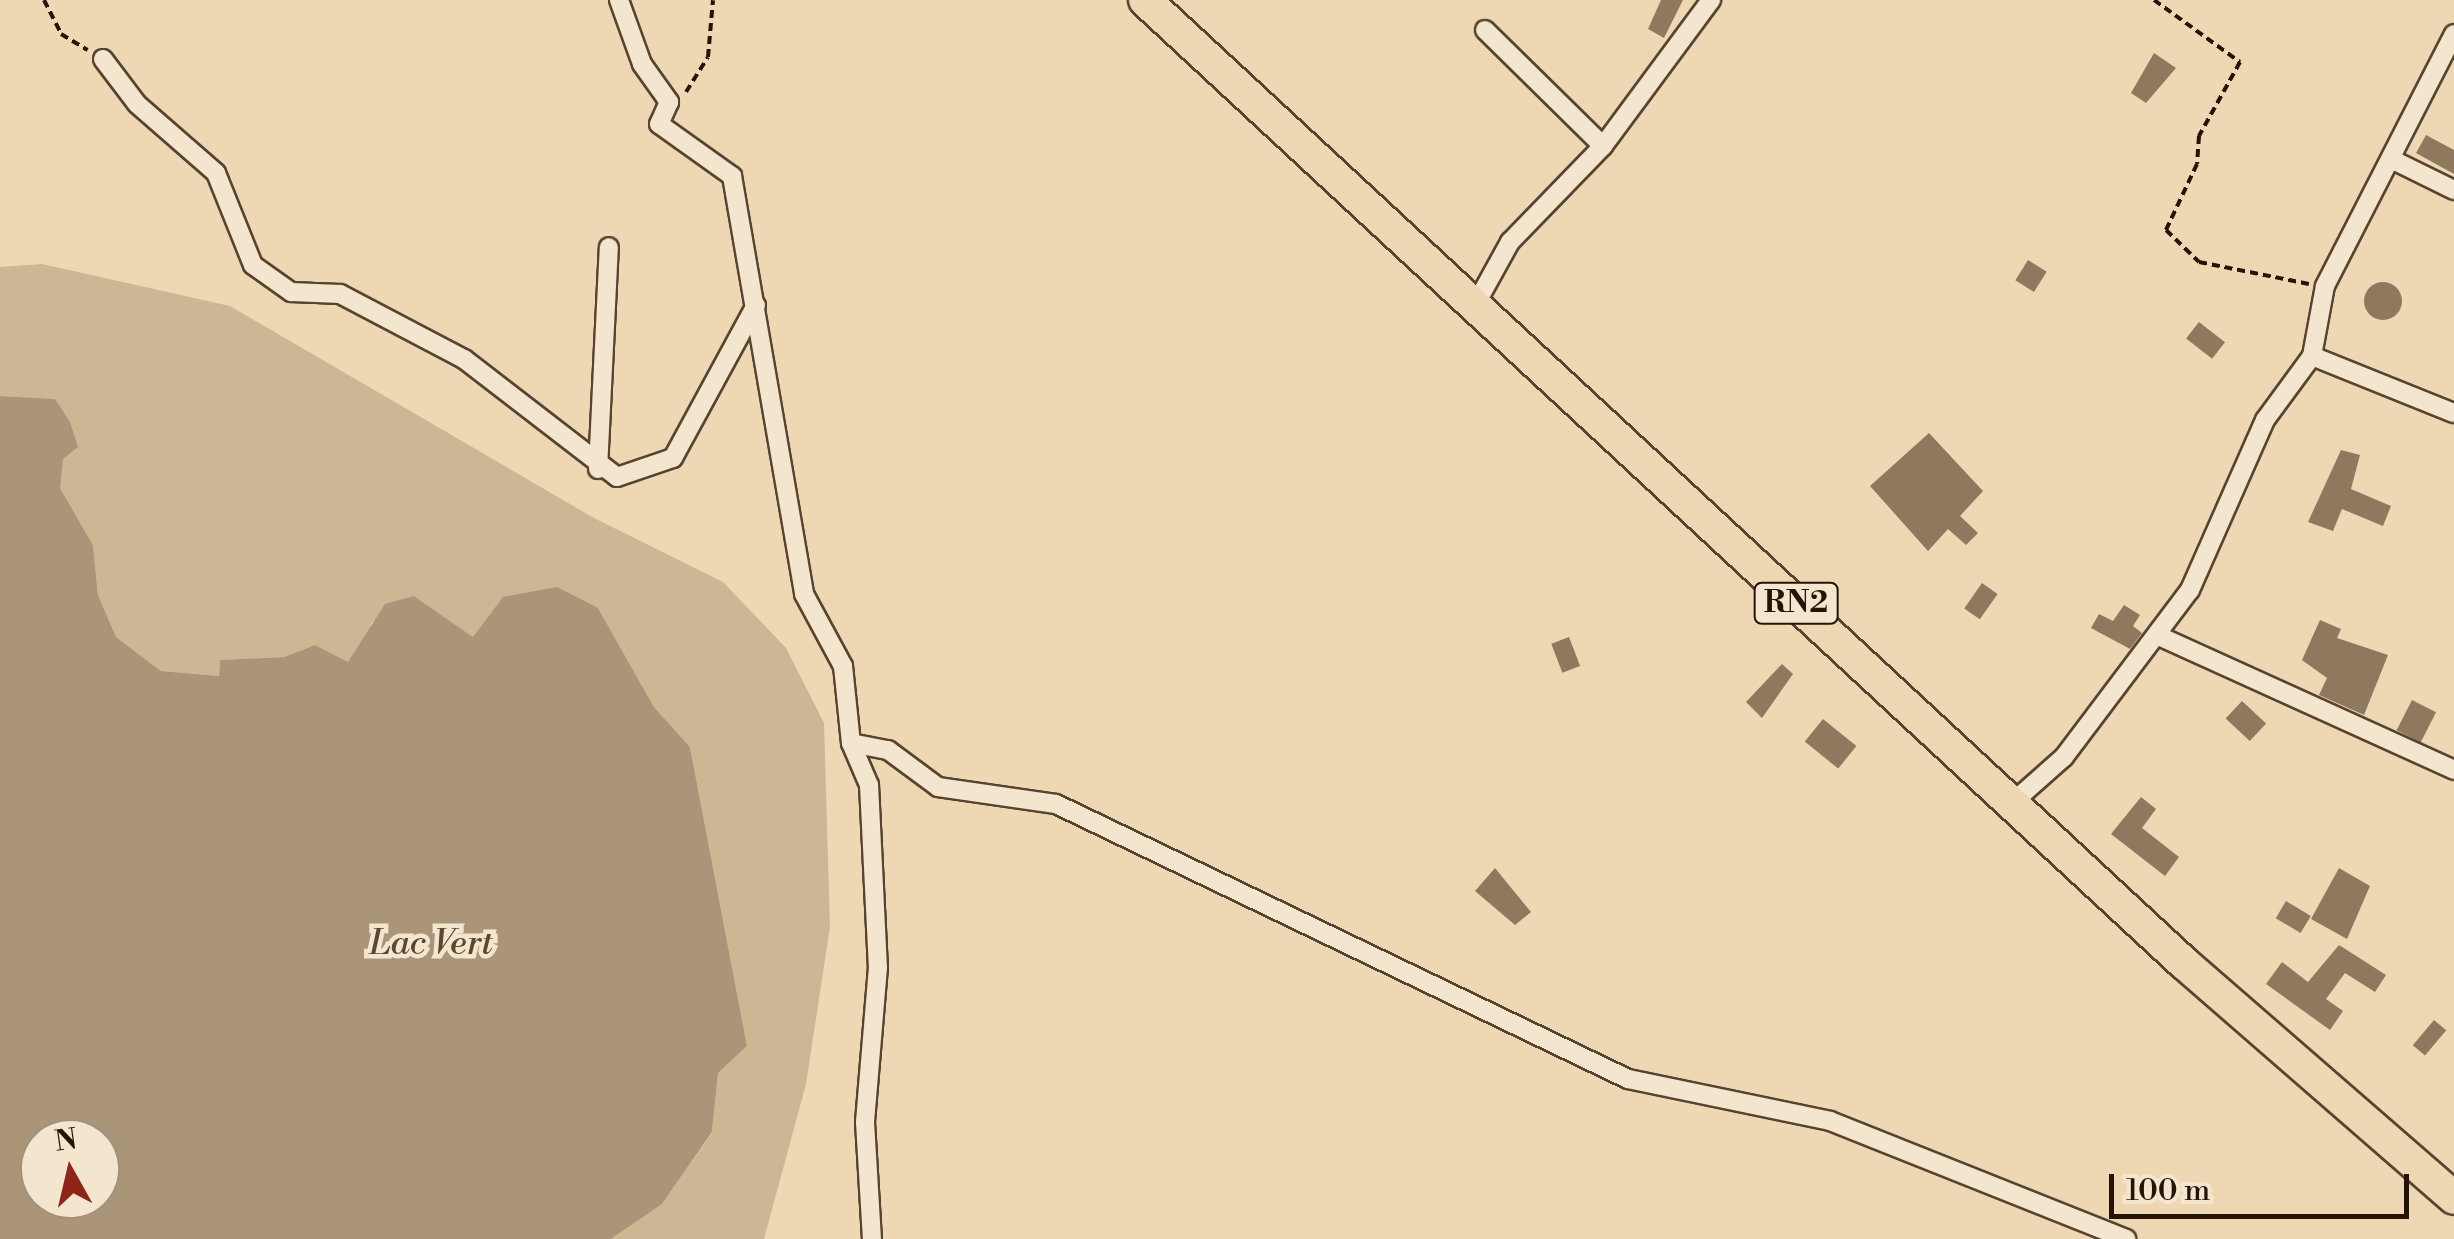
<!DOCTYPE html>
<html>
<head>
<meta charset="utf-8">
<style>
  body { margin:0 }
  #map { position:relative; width:2454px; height:1239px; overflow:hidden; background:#eed8b3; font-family:"Libre Bodoni",serif }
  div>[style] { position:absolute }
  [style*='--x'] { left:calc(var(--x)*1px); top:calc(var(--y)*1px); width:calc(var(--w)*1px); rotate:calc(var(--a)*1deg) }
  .green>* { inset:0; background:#ccb795 }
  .water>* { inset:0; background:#aa9578 }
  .building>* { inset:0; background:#8e795f; transform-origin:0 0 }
  .round { border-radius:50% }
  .path>* { height:4px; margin-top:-2px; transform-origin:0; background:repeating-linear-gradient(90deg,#251305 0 8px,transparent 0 13px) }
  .roads { filter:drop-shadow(2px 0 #574430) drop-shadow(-2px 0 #574430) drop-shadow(0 2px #574430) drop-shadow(0 -2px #574430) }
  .street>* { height:18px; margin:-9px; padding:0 9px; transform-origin:9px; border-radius:9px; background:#f4e6ce }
  .highway>* { height:32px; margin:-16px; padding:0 16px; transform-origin:16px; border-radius:16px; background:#eed8b3 }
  span { translate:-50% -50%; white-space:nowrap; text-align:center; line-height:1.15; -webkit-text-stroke:9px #f4e6ce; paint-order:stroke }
  .shield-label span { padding:2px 8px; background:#f4e6ce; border:2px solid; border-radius:8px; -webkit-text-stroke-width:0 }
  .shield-label { font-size:30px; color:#251305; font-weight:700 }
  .water-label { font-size:35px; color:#5a4733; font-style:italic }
  .north { position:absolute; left:20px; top:1119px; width:100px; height:100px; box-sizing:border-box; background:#f4e6ce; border:2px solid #a1927e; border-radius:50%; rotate:352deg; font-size:28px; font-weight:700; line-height:40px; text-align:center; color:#251305 }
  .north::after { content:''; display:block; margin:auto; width:35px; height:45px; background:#8f2418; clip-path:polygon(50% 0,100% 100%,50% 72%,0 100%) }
  .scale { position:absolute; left:2109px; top:1174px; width:300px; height:45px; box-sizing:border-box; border:5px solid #251305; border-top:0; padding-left:12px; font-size:30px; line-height:35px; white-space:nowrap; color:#251305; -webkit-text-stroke:8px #f4e6ce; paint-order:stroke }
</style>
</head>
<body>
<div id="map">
  <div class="green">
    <i style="clip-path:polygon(42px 264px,230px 306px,594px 518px,723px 582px,786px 648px,824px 723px,830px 927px,806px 1084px,764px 1239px,611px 1239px,662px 1204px,712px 1133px,718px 1073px,747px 1046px,690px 747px,654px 707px,598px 608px,473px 637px,414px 596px,371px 623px,369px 641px,347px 662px,315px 645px,284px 657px,220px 660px,219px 676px,161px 671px,116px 637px,98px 595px,93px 545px,60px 488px,54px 399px,0 396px,0 267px)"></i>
  </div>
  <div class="water">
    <i style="clip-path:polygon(evenodd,0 396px,55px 399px,70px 422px,78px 447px,63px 459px,60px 488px,93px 545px,98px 595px,116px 637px,161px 671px,219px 676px,220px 660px,284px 657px,315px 645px,348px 662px,385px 604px,414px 596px,473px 637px,503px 597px,557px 587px,598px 608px,654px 707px,690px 747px,747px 1046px,718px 1073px,712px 1132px,662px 1204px,611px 1239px,0 1239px,0 396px,40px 1139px,100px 1139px,100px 1199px,40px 1199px,40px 1139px)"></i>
  </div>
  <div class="building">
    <i style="clip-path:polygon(1661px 0,1683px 0,1664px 38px,1648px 29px)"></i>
    <i style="clip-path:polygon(2154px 53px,2176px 68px,2146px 103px,2131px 93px)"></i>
    <i style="clip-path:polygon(2426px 135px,2454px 150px,2454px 174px,2416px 153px)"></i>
    <i style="left:2028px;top:260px;width:22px;height:24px;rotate:32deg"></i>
    <i class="round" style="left:2364px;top:282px;width:38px;height:38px"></i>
    <i style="left:2199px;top:322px;width:33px;height:21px;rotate:38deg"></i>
    <i style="clip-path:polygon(1929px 433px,1983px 491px,1960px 516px,1978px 533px,1966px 545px,1948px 529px,1928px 551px,1870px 486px)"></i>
    <i style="clip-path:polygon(2341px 450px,2360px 455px,2351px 489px,2391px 506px,2383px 526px,2342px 509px,2333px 531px,2308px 522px)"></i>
    <i style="left:1982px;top:583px;width:19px;height:31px;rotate:35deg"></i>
    <i style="clip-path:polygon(2124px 605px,2140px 615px,2133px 626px,2142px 633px,2130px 649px,2091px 628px,2099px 614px,2113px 621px)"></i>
    <i style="clip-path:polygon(2320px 620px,2341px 629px,2337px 638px,2388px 655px,2364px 715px,2319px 695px,2327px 678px,2302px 660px)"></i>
    <i style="left:1569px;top:637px;width:31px;height:19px;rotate:69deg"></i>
    <i style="clip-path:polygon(1782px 664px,1793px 674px,1762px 718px,1746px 702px)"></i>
    <i style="left:2412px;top:700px;width:27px;height:34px;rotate:27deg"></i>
    <i style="left:2242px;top:701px;width:33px;height:24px;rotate:43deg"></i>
    <i style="left:1823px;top:719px;width:43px;height:29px;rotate:39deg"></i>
    <i style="clip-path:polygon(2141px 797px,2156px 809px,2142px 828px,2179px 857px,2165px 876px,2111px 834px)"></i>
    <i style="clip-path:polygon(1495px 868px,1531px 912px,1515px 925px,1475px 891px)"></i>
    <i style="clip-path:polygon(2339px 868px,2370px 886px,2347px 939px,2311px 919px)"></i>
    <i style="left:2286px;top:901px;width:29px;height:20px;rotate:31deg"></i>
    <i style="clip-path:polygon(2339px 945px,2386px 975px,2375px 992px,2345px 973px,2326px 999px,2343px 1011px,2330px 1030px,2266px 984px,2282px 962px,2308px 982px)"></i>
    <i style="left:2434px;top:1020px;width:16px;height:33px;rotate:40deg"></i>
  </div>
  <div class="path">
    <i style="--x:44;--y:0;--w:38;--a:63"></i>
    <i style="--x:61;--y:34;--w:31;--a:31"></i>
    <i style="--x:2154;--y:0;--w:106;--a:35.8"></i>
    <i style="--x:2240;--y:62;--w:85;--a:119"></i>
    <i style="--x:2199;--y:136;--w:28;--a:94"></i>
    <i style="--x:2197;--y:164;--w:73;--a:115.2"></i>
    <i style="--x:2166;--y:230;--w:46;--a:44.1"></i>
    <i style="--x:2199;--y:262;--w:112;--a:11.3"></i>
    <i style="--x:686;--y:92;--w:41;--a:-57.8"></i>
    <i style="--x:708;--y:57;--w:57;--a:-85"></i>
  </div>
  <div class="roads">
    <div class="street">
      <i style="--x:619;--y:0;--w:68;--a:70.2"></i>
      <i style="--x:642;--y:64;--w:47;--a:54.6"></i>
      <i style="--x:669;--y:102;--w:24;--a:114"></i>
      <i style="--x:659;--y:124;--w:90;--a:35.5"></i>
      <i style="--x:732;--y:176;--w:424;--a:80.2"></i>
      <i style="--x:804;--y:594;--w:82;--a:61.6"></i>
      <i style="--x:843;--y:666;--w:77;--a:84.1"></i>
      <i style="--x:851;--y:743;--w:46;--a:66.8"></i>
      <i style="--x:869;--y:785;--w:182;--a:87.2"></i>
      <i style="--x:878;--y:967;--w:156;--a:94.8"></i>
      <i style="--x:865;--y:1122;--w:117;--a:86.6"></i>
      <i style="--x:1485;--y:30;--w:165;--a:44.5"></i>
      <i style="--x:103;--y:59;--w:56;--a:52.9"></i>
      <i style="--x:137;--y:104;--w:105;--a:41.1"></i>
      <i style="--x:216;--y:173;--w:99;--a:68.1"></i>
      <i style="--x:253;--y:265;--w:47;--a:35.4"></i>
      <i style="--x:291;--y:292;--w:49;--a:2.3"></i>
      <i style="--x:340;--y:294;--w:140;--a:27.7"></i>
      <i style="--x:464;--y:359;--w:193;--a:37.6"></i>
      <i style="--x:617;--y:477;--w:59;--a:-18.7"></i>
      <i style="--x:673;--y:458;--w:174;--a:-61.5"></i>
      <i style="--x:2395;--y:161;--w:66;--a:26.2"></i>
      <i style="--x:1473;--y:309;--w:77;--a:-61.1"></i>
      <i style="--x:1510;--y:242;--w:134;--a:-45.9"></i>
      <i style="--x:1603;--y:146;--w:182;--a:-53.5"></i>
      <i style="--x:2312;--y:356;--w:153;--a:21.9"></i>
      <i style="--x:598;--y:469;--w:222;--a:-87.2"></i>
      <i style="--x:2161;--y:637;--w:322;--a:24.4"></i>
      <i style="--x:851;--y:743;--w:38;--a:11"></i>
      <i style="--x:888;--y:750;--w:62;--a:36.5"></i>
      <i style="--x:938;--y:787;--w:119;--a:8.2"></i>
      <i style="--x:1056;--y:804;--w:635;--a:25.68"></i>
      <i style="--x:1628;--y:1079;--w:206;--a:11.7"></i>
      <i style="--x:1830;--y:1121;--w:319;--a:21.7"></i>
      <i style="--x:2012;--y:803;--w:69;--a:-41.5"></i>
      <i style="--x:2064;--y:757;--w:209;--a:-53"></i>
      <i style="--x:2190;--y:590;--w:186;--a:-66.2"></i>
      <i style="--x:2265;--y:420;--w:79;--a:-53.7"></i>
      <i style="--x:2312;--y:356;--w:71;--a:-79.5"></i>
      <i style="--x:2325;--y:286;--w:283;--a:-62.9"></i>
    </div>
    <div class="highway">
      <i style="--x:1145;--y:0;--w:1417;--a:42.83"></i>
      <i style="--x:2184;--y:963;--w:358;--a:41"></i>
    </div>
  </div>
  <div class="shield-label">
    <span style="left:1796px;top:603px">RN2</span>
  </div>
  <div class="water-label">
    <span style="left:431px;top:944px">Lac Vert</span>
  </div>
  <div class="north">N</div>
  <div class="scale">100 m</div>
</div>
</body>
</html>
